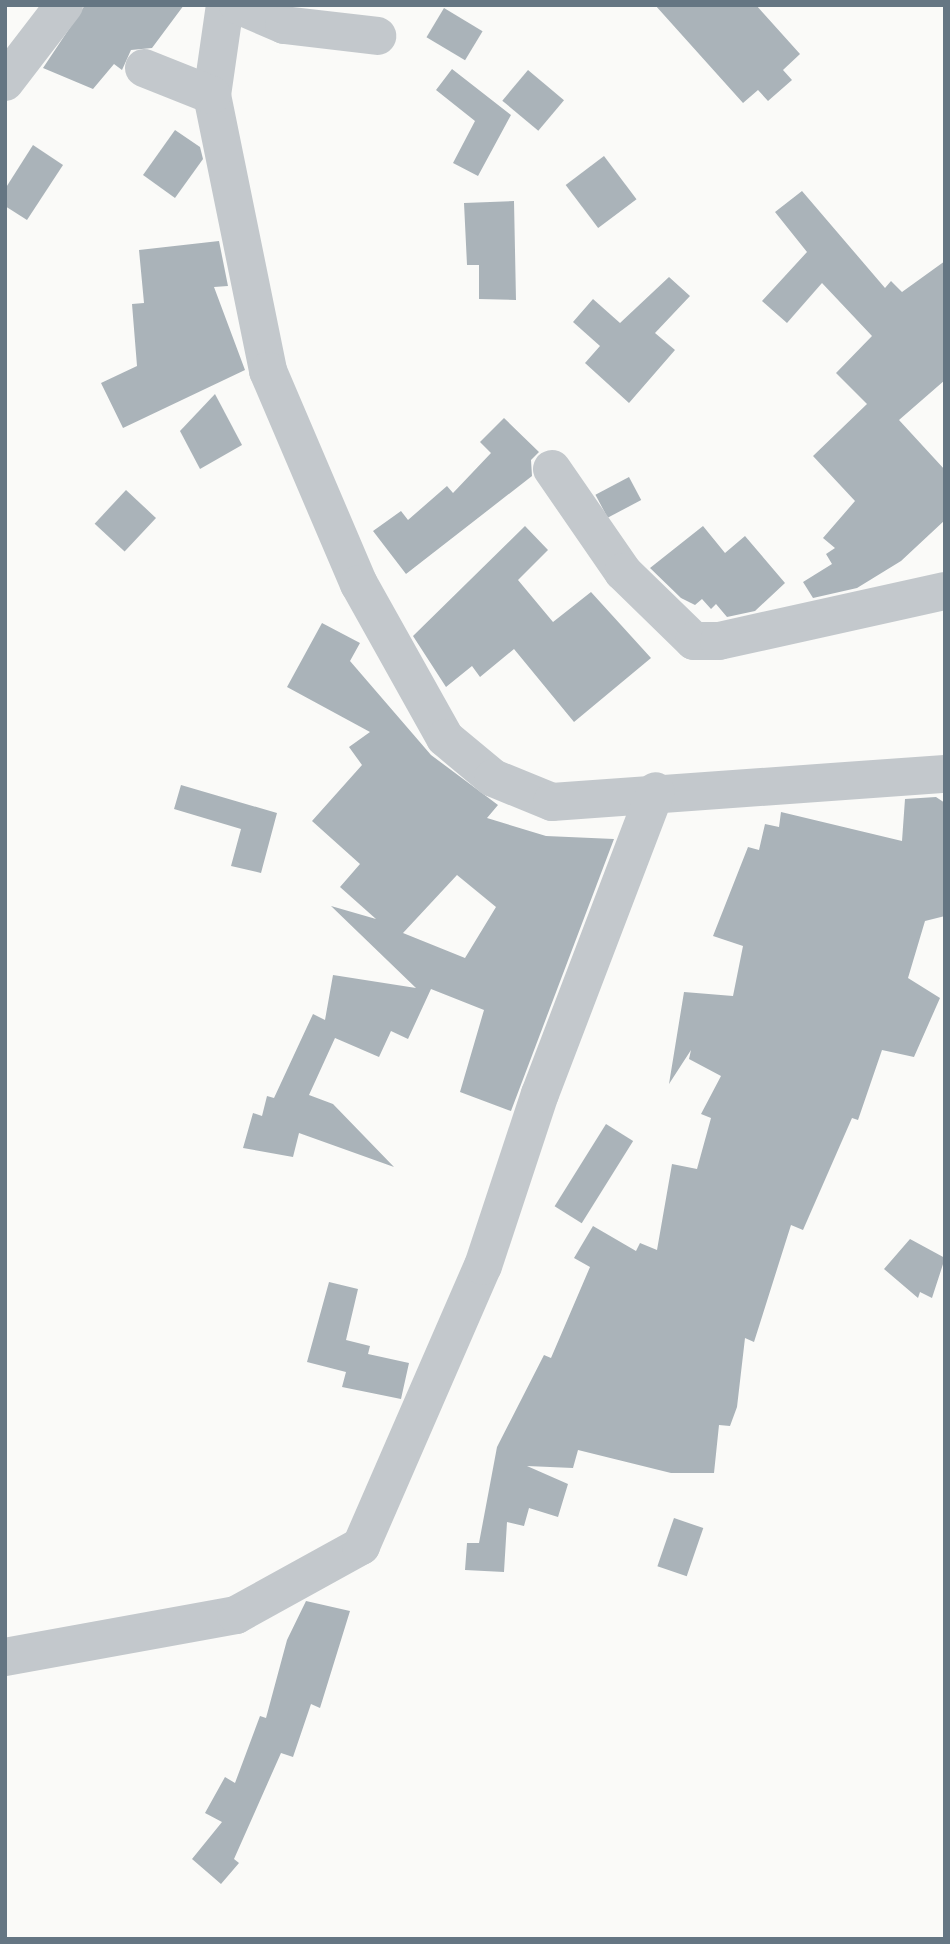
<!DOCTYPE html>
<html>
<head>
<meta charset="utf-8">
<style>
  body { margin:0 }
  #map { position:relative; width:950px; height:1944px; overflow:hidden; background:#fafaf8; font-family:"Fira Sans",sans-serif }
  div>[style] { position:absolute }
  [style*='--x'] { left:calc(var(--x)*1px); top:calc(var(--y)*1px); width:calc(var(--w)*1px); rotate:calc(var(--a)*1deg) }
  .building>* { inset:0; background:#aab3b9; transform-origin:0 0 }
  .minor>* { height:38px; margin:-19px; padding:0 19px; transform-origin:19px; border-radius:19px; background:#c3c8cc }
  span { translate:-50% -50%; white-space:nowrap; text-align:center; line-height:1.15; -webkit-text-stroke:7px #fff; paint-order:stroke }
  .frame { position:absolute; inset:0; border:7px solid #657683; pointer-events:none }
</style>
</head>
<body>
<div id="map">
  <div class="building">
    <i style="clip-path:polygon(85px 5px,184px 5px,152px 48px,131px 50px,122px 70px,114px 64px,93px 89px,43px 68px)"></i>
    <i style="clip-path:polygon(655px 5px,756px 5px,800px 54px,783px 70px,792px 80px,768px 101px,758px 90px,743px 103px)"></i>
    <i style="left:444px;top:8px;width:45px;height:34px;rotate:31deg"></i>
    <i style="clip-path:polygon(452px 69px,511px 115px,478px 176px,453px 163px,475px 121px,436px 90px)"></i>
    <i style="left:528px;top:70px;width:47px;height:40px;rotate:40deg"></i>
    <i style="clip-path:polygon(175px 130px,200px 147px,203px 159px,175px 198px,143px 175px)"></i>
    <i style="clip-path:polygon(33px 145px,63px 165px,27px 220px,5px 206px,5px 189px)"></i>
    <i style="left:604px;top:156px;width:54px;height:48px;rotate:53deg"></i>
    <i style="clip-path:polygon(802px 191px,885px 288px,891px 281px,902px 292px,945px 261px,945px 380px,899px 420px,945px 470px,945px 520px,901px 561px,857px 588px,813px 598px,803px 582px,832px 564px,826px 554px,835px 548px,823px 538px,855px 501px,813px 456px,867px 404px,836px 373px,872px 336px,822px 283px,787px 323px,762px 301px,807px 252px,775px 212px)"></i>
    <i style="clip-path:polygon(514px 201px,516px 300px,479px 299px,479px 265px,467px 265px,464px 203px)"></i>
    <i style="clip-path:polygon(219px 241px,228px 286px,214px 287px,245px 370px,123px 428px,101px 383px,137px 366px,132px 304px,144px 303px,139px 250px)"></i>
    <i style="clip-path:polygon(669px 277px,690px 296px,655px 333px,675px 350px,629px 403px,585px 363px,600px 346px,573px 322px,593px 299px,620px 323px)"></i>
    <i style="clip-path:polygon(215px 394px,242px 445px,200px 469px,180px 431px)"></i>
    <i style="clip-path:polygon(504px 418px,539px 452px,531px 460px,532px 476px,406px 574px,373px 531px,401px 511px,408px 520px,447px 486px,453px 493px,491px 453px,480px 442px)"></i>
    <i style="left:629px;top:477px;width:26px;height:38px;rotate:62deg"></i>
    <i style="left:126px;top:490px;width:41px;height:46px;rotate:43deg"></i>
    <i style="clip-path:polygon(525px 526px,548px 550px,518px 580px,553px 622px,591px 592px,651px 658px,574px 722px,514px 649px,480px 677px,472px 666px,446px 687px,413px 636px)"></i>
    <i style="clip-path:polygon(703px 526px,725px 553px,745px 536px,785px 583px,755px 611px,727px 617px,716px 604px,711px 609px,702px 599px,695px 605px,681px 598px,650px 568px)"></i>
    <i style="clip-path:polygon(evenodd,322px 623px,360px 643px,350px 661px,431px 755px,498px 805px,487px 818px,546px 836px,614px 839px,511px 1111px,460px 1092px,484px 1010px,431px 989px,408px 1039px,391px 1031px,379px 1057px,335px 1038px,309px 1095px,333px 1104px,394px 1167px,299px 1133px,293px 1157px,243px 1148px,253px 1113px,262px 1116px,267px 1096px,274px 1098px,313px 1014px,325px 1020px,333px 975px,416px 988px,331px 906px,376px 919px,340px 887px,360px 864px,312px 821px,362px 765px,349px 747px,370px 732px,287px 687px,322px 623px,457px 875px,496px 907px,465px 958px,403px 933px,457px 875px)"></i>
    <i style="clip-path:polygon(181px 785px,277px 813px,261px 873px,231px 866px,241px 829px,174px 809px)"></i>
    <i style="clip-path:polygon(936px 797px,945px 803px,945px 916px,925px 921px,908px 978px,940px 998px,914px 1057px,882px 1050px,858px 1120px,852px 1118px,803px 1230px,791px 1225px,754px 1342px,745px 1338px,737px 1407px,730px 1426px,719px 1425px,714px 1473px,671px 1473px,578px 1450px,573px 1468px,527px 1466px,568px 1484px,558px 1517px,529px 1508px,524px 1526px,507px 1522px,504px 1572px,465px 1570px,467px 1543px,479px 1543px,497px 1447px,544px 1355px,551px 1358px,590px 1267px,574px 1258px,593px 1226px,636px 1251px,640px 1243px,657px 1250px,672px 1164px,697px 1169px,711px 1118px,701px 1114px,721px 1076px,689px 1059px,691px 1050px,669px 1084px,684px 992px,733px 996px,743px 946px,713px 936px,748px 847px,759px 850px,765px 824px,779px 827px,781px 812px,902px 841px,905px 799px)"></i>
    <i style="left:606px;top:1124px;width:32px;height:97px;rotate:32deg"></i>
    <i style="clip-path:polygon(910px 1239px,945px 1258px,932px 1298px,920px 1292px,918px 1298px,884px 1269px)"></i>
    <i style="clip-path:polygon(329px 1282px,358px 1289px,346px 1340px,370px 1346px,368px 1354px,409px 1363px,401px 1399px,342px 1387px,346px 1372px,307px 1362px)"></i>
    <i style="left:674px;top:1518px;width:31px;height:51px;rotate:19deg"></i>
    <i style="clip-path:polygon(306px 1601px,350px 1611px,320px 1708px,311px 1704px,293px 1757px,281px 1753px,234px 1859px,239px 1863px,221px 1884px,192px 1859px,222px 1822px,205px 1813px,225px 1777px,235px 1783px,260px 1716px,266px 1718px,287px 1640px)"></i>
  </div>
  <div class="minor">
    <i style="--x:225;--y:5;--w:91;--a:98.2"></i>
    <i style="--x:212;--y:95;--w:282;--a:78.5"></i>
    <i style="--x:268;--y:371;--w:232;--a:66.9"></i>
    <i style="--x:359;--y:584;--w:176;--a:60.8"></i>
    <i style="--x:445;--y:738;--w:62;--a:39.8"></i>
    <i style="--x:493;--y:778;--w:64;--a:22.1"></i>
    <i style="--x:552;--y:802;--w:394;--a:-4.1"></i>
    <i style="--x:238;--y:5;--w:50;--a:23.5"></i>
    <i style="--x:284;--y:25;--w:94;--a:6.7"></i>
    <i style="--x:144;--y:68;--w:73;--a:21.7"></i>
    <i style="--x:5;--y:82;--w:97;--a:-52.5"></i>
    <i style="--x:552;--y:469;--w:125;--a:55.4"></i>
    <i style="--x:623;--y:572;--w:99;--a:44.2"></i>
    <i style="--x:694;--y:641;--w:25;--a:0"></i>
    <i style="--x:719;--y:641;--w:231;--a:-12.5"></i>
    <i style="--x:5;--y:1657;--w:235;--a:-10.3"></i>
    <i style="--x:236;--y:1615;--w:143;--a:-28.9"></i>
    <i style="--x:361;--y:1546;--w:305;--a:-66.5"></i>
    <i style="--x:483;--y:1266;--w:181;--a:-71.7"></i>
    <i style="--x:540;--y:1094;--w:324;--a:-69.1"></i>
  </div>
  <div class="frame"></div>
</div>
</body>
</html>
